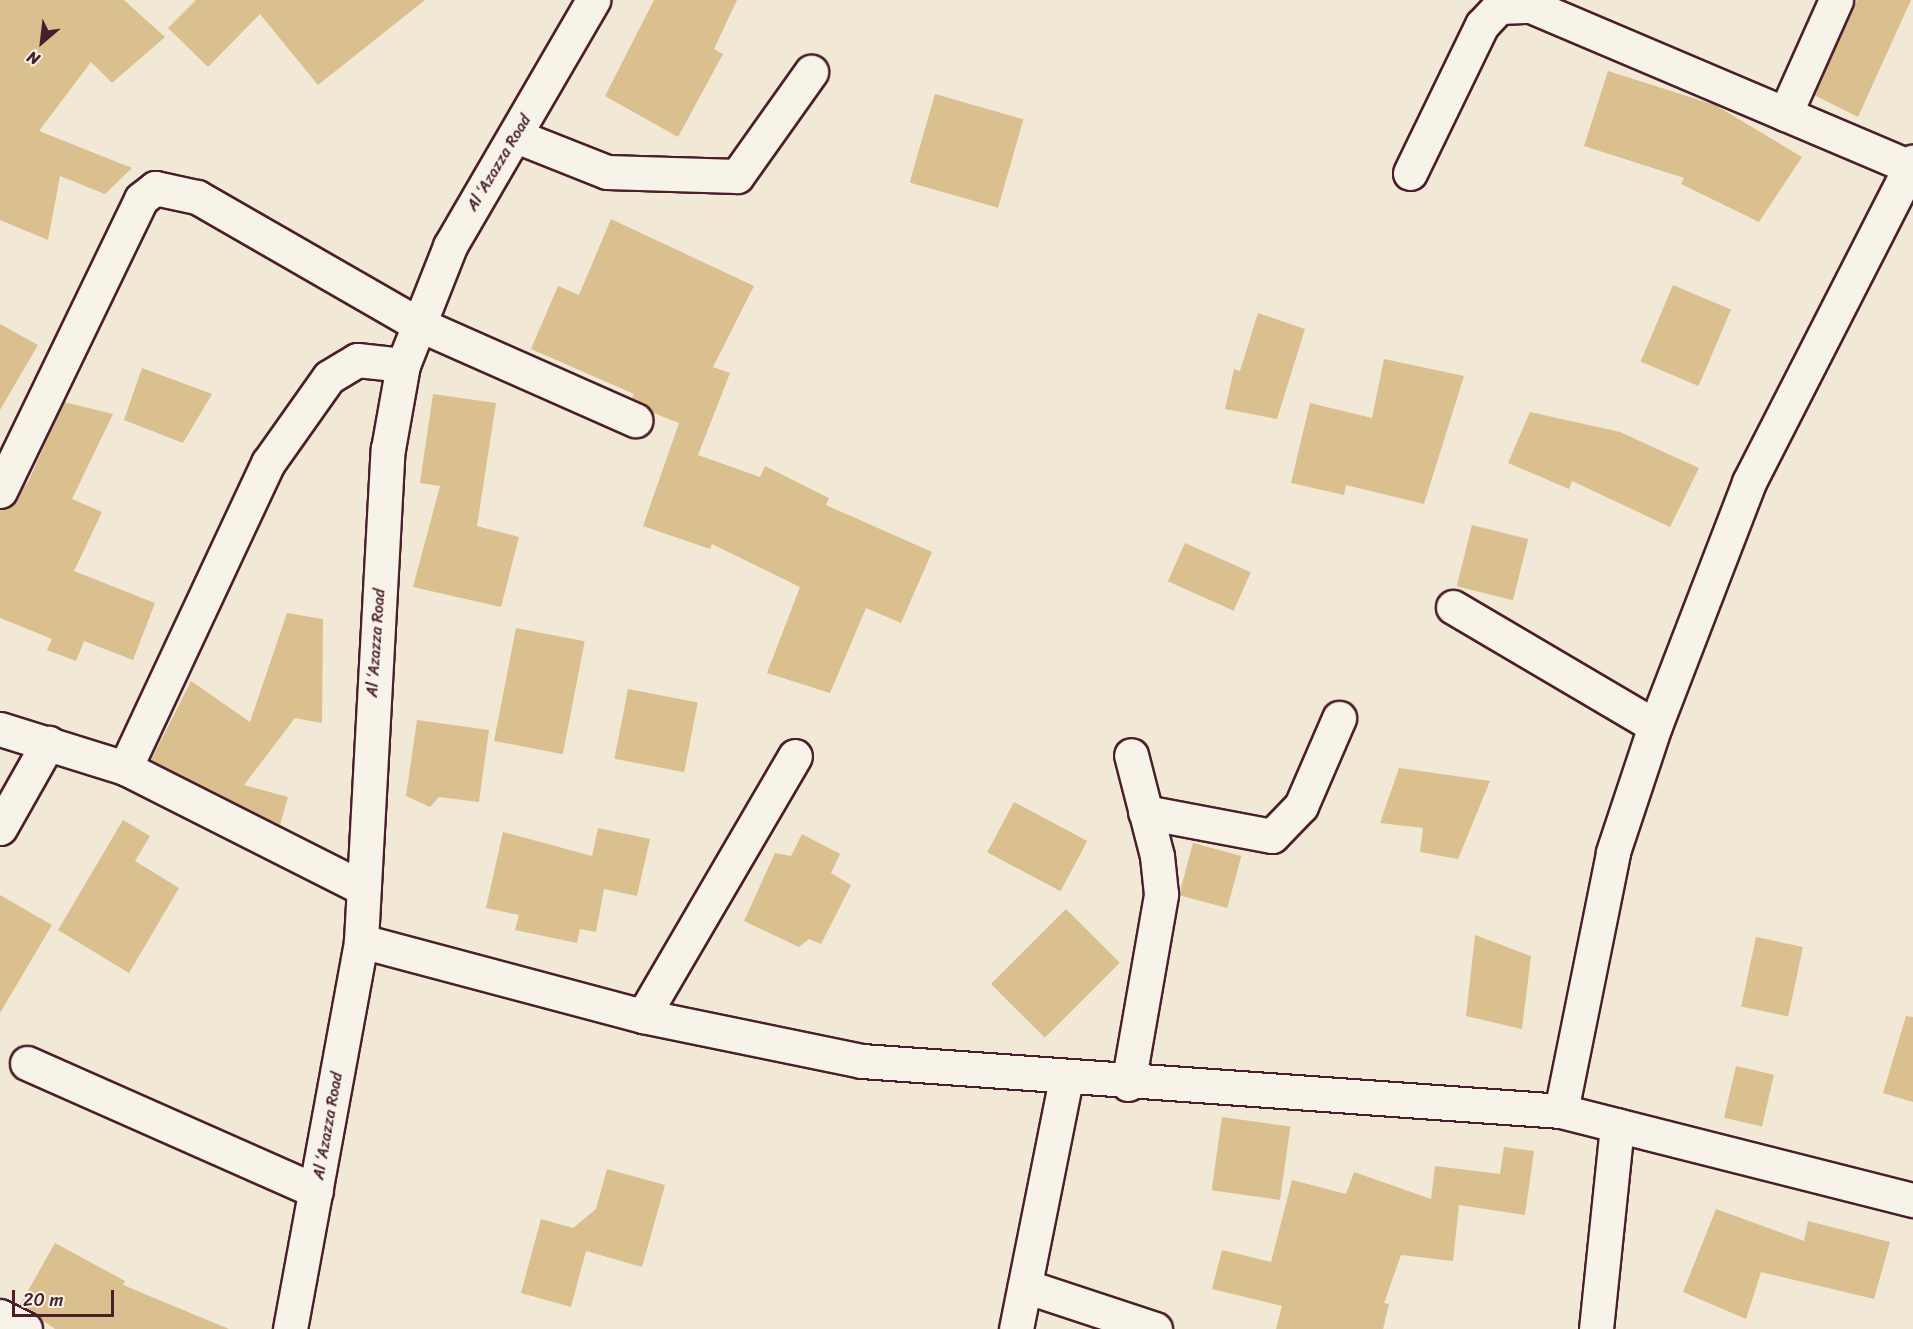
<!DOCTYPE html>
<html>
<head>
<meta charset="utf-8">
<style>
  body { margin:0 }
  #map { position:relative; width:1913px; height:1329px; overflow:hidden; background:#f1e9d6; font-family:Sriracha,sans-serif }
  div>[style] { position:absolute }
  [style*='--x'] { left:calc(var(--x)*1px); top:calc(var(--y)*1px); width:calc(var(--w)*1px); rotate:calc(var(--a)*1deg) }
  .building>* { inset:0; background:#dabf8f; transform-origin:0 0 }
  .roads { filter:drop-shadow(2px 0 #4a1f2b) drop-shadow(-2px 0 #4a1f2b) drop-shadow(0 2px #4a1f2b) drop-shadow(0 -2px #4a1f2b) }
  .street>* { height:33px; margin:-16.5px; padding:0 16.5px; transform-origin:16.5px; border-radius:16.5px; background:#f7f3e8 }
  .secondary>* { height:33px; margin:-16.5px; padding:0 16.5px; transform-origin:16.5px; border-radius:16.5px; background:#f7f3e8 }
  span { translate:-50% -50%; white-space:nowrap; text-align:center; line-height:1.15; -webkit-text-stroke:4.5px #f7f3e8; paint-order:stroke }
  .street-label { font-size:16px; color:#4a1f2b }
  .north { position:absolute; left:12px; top:12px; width:60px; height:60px; -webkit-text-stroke:4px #f7f3e8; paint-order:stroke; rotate:208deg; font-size:16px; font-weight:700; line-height:24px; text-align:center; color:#4a1f2b }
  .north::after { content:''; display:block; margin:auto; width:21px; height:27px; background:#4a1f2b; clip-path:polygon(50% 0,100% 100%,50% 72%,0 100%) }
  .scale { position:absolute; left:12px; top:1290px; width:102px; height:27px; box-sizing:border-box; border:3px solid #4a1f2b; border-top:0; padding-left:8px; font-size:18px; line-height:21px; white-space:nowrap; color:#4a1f2b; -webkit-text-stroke:4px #f7f3e8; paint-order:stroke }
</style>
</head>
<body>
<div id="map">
  <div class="building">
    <i style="clip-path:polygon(0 0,124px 0,165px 37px,112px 83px,91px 62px,39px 131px,132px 168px,105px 194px,60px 176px,48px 240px,0 220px)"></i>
    <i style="clip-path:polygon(196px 0,425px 0,318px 85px,260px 14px,208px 67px,168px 28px)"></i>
    <i style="clip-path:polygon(654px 0,737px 0,714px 49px,723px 54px,678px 137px,605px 96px)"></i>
    <i style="clip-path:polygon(1857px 0,1911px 0,1858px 117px,1814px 95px)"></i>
    <i style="clip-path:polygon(1608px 71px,1715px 105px,1802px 157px,1759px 222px,1681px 184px,1684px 178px,1584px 146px)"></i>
    <i style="left:935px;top:94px;width:92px;height:92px;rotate:16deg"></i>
    <i style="clip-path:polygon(611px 219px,754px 286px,713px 367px,730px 373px,698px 455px,760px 477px,765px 466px,829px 498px,826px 505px,932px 552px,901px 623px,866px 608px,830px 693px,767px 673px,800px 587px,712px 544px,710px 549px,643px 526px,679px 423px,651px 412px,632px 398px,634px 394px,531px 349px,558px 286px,579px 295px)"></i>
    <i style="left:1673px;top:285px;width:63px;height:83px;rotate:23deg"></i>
    <i style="clip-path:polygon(1258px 313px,1305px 329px,1277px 419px,1225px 409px,1234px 369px,1240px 371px)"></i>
    <i style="clip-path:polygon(0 324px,38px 345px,0 410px)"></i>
    <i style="clip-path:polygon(1384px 359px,1464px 376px,1424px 504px,1346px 485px,1344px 495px,1291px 483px,1310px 403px,1372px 418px)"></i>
    <i style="clip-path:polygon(142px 368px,212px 394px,183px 443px,124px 420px)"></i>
    <i style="clip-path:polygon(433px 394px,496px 403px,477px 526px,519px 537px,501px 607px,413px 587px,440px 486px,420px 483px)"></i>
    <i style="clip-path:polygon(64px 402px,113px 414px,72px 499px,102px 512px,74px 571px,155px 603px,133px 660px,84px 641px,76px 661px,47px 650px,52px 639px,0 618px,0 510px,11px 506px,29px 480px)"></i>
    <i style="clip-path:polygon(1530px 412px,1620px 432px,1699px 468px,1670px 527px,1572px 481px,1569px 489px,1508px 463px)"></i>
    <i style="left:1472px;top:525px;width:58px;height:63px;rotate:14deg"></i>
    <i style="left:1185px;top:543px;width:72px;height:42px;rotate:24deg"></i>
    <i style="clip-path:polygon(287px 613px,323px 619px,322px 723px,295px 718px,244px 785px,288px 797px,280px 825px,151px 760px,191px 681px,250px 722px)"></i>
    <i style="left:516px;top:628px;width:70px;height:115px;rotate:11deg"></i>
    <i style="left:628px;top:689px;width:71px;height:71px;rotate:11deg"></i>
    <i style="clip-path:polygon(417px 720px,489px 730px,479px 802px,439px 797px,430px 807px,406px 796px)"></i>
    <i style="clip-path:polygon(1399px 768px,1490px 781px,1458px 859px,1420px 852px,1423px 828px,1380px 823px)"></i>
    <i style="left:1014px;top:802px;width:83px;height:57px;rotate:28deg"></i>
    <i style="clip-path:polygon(123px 820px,150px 836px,135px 861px,179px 888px,129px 973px,58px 930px)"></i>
    <i style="clip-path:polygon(598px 828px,650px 839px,637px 896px,604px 889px,596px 932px,580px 929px,577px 943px,515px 930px,519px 915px,486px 908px,503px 832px,592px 856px)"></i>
    <i style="clip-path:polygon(802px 834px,840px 854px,831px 873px,851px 885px,821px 944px,809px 939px,799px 947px,744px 921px,775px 853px,791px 856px)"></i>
    <i style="left:1193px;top:843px;width:50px;height:54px;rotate:15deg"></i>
    <i style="clip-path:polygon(0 895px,52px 925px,0 1013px)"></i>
    <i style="left:1066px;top:909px;width:76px;height:106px;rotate:45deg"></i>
    <i style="clip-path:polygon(1475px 935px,1531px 956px,1522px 1029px,1466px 1016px)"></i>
    <i style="left:1756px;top:937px;width:48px;height:71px;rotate:12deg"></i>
    <i style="clip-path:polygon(1906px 1016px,1913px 1017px,1913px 1102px,1883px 1093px)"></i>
    <i style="left:1736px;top:1066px;width:39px;height:53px;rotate:13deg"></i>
    <i style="left:1222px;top:1117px;width:69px;height:74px;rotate:8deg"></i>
    <i style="clip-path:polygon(1504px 1147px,1534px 1151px,1525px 1215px,1459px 1205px,1453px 1261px,1401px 1255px,1384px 1303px,1389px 1304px,1383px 1329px,1276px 1329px,1282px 1306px,1212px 1289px,1222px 1250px,1271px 1262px,1292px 1180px,1346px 1194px,1354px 1172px,1431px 1199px,1435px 1166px,1500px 1174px)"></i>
    <i style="clip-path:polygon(607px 1169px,665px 1185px,642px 1267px,586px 1251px,571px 1307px,521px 1293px,541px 1219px,573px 1228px,596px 1209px)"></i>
    <i style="clip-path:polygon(1716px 1209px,1804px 1241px,1808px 1221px,1890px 1242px,1874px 1299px,1761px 1272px,1746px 1319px,1683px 1292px)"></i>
    <i style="clip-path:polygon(55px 1243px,125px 1281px,123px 1285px,229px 1329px,55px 1329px,20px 1305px)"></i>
  </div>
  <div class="roads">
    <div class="street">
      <i style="--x:1785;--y:114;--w:125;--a:-65.9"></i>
      <i style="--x:516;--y:136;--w:98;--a:21.6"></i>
      <i style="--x:607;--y:172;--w:130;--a:1.8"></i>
      <i style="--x:737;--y:176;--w:128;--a:-54.6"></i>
      <i style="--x:1410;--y:173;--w:165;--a:-64.1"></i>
      <i style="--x:1482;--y:25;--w:25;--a:-47"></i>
      <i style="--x:1499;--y:7;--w:32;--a:-2"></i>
      <i style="--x:1531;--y:6;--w:412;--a:23"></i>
      <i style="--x:0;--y:491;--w:324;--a:-64.2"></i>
      <i style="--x:141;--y:199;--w:18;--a:-38"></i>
      <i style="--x:155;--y:188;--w:43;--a:12.1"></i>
      <i style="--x:197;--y:197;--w:253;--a:29.9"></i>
      <i style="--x:416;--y:323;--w:240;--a:23.9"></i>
      <i style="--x:1453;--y:607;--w:234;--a:30.5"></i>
      <i style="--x:0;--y:729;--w:131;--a:17.3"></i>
      <i style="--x:125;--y:768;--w:337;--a:-64.9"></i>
      <i style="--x:268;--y:463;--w:105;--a:-54.7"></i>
      <i style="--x:329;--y:377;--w:33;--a:-31"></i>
      <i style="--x:357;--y:360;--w:46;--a:6.2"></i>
      <i style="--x:125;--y:768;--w:267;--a:26.8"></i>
      <i style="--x:1145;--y:812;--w:129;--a:10.7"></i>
      <i style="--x:1272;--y:836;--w:42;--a:-46"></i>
      <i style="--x:1301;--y:806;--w:96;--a:-66.6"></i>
      <i style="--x:0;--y:828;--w:98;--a:-60.5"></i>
      <i style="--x:361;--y:941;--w:292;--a:14.9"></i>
      <i style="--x:643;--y:1016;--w:224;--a:11.6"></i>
      <i style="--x:862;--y:1061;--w:701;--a:4.09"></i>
      <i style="--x:1561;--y:1111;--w:363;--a:14.2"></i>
      <i style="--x:643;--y:1016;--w:301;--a:-59.7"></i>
      <i style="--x:27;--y:1063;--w:316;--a:23.9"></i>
      <i style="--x:1128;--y:1084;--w:193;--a:-80.1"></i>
      <i style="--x:1161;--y:894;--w:38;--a:-96"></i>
      <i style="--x:1157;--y:856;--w:104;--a:-104.4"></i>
      <i style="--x:1561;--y:1111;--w:264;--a:-78.6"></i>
      <i style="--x:1613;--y:852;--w:133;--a:-71.6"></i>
      <i style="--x:1655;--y:726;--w:261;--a:-68.9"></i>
      <i style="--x:1749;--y:482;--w:360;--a:-62.9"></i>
      <i style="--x:1025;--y:1286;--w:137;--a:18.3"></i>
      <i style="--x:0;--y:1316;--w:28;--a:27"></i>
      <i style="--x:1016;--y:1329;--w:255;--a:-78.7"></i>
      <i style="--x:1596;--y:1329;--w:205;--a:-84.1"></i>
    </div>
    <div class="secondary">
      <i style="--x:290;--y:1329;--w:394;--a:-79.6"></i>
      <i style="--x:361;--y:941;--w:493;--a:-86.9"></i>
      <i style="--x:388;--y:449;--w:85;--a:-79.9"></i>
      <i style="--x:403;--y:365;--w:128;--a:-68.4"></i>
      <i style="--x:450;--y:246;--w:285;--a:-59.8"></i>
    </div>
  </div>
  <div class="street-label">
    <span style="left:499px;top:163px;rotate:-59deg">Al ‘Azazza Road</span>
    <span style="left:376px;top:643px;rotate:-86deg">Al ‘Azazza Road</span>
    <span style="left:328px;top:1126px;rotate:-80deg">Al ‘Azazza Road</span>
  </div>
  <div class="north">N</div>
  <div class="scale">20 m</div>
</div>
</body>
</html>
